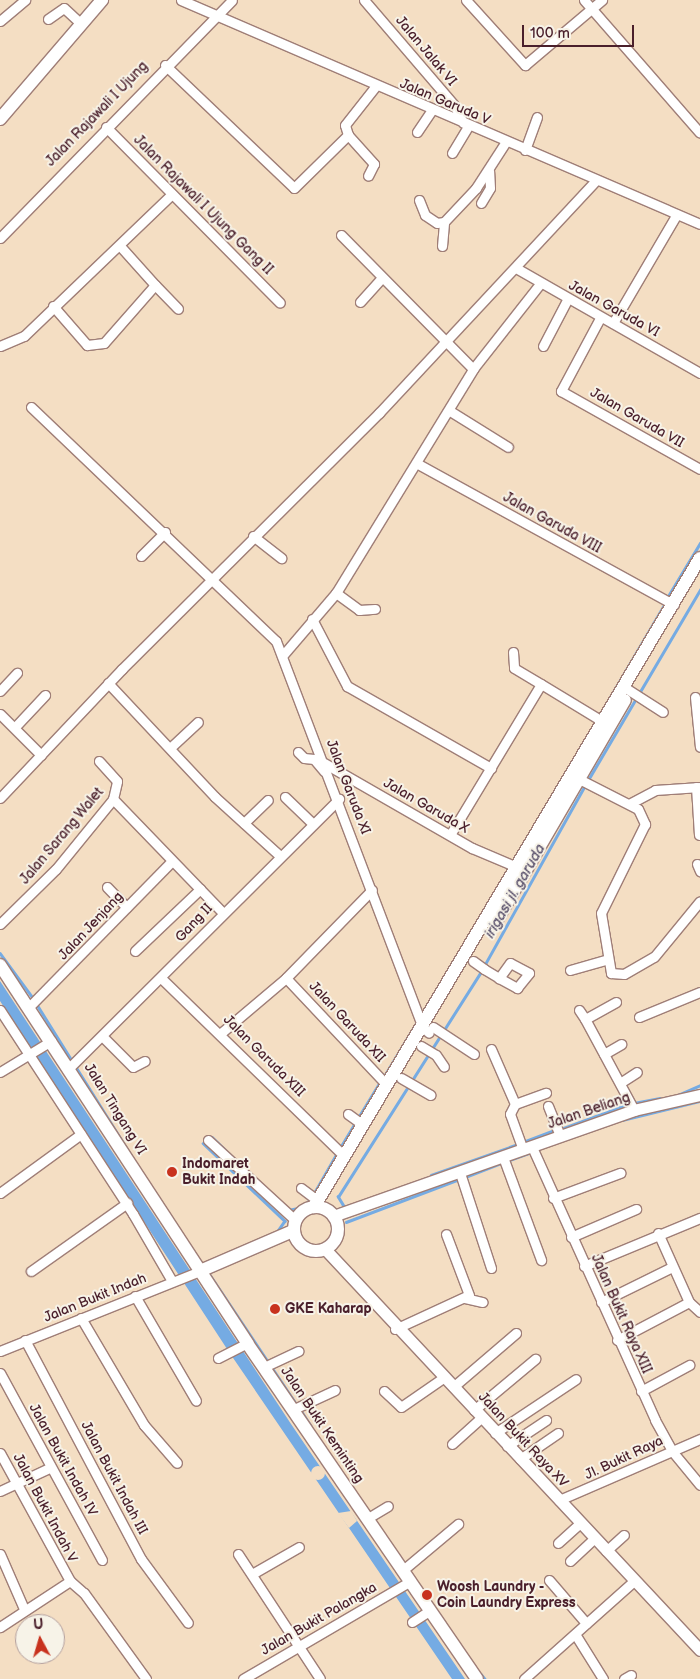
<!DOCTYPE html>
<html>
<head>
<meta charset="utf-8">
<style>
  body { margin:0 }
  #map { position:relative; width:700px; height:1679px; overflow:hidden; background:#f4dec3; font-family:"Balsamiq Sans",sans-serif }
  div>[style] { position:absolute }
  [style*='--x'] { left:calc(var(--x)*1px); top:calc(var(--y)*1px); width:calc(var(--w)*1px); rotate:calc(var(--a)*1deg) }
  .water>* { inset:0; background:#75abe3 }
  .pier>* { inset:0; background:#f4dec3 }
  .round { border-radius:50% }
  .stream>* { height:2.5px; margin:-1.25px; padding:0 1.25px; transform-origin:1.25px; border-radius:1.25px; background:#75abe3 }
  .roads { filter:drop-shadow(1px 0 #9f7e77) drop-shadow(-1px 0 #9f7e77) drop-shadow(0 1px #9f7e77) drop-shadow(0 -1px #9f7e77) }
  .minor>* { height:9px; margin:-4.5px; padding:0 4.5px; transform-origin:4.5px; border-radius:4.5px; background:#fff }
  .tertiary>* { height:11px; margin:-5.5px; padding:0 5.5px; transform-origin:5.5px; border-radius:5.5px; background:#fff }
  .secondary>* { height:12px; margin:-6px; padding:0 6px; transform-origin:6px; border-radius:6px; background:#fff }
  .secondary>.ring { margin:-6px; padding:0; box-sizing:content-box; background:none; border:12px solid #fff; border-radius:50% }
  .dots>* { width:14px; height:14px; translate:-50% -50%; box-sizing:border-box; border:2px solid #f7f3e8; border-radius:50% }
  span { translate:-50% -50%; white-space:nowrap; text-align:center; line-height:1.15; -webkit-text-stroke:4px #f7f3e8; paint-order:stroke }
  .street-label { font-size:14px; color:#4a1f2b }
  .poi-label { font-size:14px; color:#4a1f2b; font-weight:700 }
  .left { translate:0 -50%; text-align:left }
  .water-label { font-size:15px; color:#59506b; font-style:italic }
  .north { position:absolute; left:15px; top:1614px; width:50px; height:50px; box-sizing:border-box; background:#f7f3e8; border:1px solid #b29e9c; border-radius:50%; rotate:354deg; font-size:14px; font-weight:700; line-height:20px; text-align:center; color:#4a1f2b }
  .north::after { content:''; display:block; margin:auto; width:18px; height:22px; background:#c8321e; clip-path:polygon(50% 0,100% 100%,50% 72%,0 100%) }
  .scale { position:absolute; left:522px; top:25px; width:112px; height:22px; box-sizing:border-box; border:2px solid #4a1f2b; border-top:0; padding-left:6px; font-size:15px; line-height:18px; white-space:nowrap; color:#4a1f2b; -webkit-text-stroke:4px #f7f3e8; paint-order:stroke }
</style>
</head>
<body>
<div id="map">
  <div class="water">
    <i style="clip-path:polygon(0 981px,291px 1424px,465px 1679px,452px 1679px,229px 1352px,0 1001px)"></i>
  </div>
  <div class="pier">
    <i class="round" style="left:311px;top:1466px;width:14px;height:14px"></i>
    <i style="clip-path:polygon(351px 1511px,357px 1521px,349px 1528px,338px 1513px)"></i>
  </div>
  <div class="stream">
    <i style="--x:667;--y:598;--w:64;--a:-59"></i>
    <i style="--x:588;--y:780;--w:221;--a:-59.5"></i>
    <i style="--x:559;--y:784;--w:210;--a:-59.6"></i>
    <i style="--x:0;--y:953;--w:56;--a:53.7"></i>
    <i style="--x:484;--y:966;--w:207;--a:-60.8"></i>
    <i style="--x:36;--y:1003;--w:179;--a:58"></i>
    <i style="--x:383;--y:1078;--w:68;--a:-58.9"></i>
    <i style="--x:678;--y:1095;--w:24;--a:-24"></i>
    <i style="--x:634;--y:1103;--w:26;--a:-11"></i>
    <i style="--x:358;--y:1118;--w:42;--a:-58.6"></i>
    <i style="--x:622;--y:1120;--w:80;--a:-13.7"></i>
    <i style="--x:561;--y:1129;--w:72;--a:-20.5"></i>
    <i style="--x:212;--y:1137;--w:28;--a:44"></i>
    <i style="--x:523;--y:1142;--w:34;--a:-21"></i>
    <i style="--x:203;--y:1143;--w:113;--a:43.6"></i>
    <i style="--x:285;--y:1221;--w:12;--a:125"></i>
    <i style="--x:340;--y:1148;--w:29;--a:-59"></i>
    <i style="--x:507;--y:1161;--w:27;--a:-20"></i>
    <i style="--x:431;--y:1175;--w:92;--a:-19.6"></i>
    <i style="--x:465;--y:1177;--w:40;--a:-21"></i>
    <i style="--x:314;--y:1193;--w:46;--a:-60.1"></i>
    <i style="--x:344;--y:1207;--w:12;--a:-121"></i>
    <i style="--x:338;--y:1197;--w:269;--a:-57.6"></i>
    <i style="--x:288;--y:1210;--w:15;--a:-11"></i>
    <i style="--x:303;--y:1207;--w:12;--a:-48"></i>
    <i style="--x:346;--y:1222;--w:122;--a:-20.7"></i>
    <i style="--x:208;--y:1272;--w:160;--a:56.2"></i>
    <i style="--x:300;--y:1409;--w:20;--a:57"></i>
    <i style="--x:481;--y:1674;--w:6;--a:51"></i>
  </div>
  <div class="roads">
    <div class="minor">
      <i style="--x:181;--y:0;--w:565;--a:23.34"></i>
      <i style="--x:364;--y:0;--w:138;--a:49.4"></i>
      <i style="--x:454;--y:105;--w:20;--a:63"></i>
      <i style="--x:466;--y:0;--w:88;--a:47.8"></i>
      <i style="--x:525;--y:65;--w:101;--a:-40.2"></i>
      <i style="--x:584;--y:0;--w:176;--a:48.9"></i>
      <i style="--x:48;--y:19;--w:19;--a:-35"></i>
      <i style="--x:64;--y:8;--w:21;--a:43"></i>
      <i style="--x:0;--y:21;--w:33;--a:-40"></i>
      <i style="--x:165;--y:65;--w:178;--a:43.6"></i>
      <i style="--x:294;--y:188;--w:76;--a:-44.5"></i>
      <i style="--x:348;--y:135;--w:10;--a:-107"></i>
      <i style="--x:345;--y:125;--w:48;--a:-51.7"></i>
      <i style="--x:106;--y:127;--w:247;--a:45.3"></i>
      <i style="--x:417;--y:132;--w:25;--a:-56"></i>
      <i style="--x:348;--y:135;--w:39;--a:48"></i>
      <i style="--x:374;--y:164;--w:13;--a:117"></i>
      <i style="--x:525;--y:150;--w:35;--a:-70"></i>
      <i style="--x:452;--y:153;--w:33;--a:-59"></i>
      <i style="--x:419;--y:200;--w:16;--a:68"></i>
      <i style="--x:425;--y:215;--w:14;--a:34"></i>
      <i style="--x:437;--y:223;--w:7;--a:-8"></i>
      <i style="--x:481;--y:203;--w:17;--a:-59"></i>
      <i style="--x:490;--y:188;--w:17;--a:-93"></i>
      <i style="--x:341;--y:235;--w:188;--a:45.4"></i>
      <i style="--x:0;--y:238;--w:332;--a:-45.7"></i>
      <i style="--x:442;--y:246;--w:24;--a:-85"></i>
      <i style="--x:444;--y:222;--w:47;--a:-46.7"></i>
      <i style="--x:476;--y:188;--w:54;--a:-57.2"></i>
      <i style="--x:516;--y:268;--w:212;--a:29.7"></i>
      <i style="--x:155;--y:285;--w:33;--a:46"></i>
      <i style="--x:360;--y:302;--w:31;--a:-48"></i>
      <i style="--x:53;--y:306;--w:52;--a:48.9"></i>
      <i style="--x:87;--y:345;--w:17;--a:-7"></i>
      <i style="--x:104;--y:343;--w:77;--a:-48.7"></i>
      <i style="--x:155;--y:285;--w:52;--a:-131.9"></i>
      <i style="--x:600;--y:318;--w:83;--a:118.1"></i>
      <i style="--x:561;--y:391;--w:159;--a:29.3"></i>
      <i style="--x:613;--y:323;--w:126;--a:-59.6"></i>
      <i style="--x:0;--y:346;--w:26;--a:-23"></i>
      <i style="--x:24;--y:336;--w:205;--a:-43.8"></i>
      <i style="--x:543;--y:346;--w:52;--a:-62.4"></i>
      <i style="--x:31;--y:407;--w:339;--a:43.7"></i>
      <i style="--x:276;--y:641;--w:413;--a:69.2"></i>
      <i style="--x:423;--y:1027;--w:8;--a:45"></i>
      <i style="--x:450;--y:411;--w:68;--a:31.8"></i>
      <i style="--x:418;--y:464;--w:292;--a:28.8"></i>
      <i style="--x:253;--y:536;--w:36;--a:38"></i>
      <i style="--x:141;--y:556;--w:34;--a:-45"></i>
      <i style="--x:336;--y:593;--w:29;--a:36"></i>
      <i style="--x:359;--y:610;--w:16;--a:-4"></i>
      <i style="--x:312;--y:619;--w:76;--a:62.4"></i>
      <i style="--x:347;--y:686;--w:166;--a:29.7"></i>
      <i style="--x:513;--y:652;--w:16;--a:86"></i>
      <i style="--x:514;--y:668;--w:31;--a:31"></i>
      <i style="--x:283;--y:655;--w:82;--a:-49.5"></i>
      <i style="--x:336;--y:593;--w:263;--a:-58.5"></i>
      <i style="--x:473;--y:369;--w:108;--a:-51.8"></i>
      <i style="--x:108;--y:683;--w:156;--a:46.8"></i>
      <i style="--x:215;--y:797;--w:88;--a:42.2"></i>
      <i style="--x:624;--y:687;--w:46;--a:32.7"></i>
      <i style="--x:0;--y:691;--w:25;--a:-47"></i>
      <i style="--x:695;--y:697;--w:50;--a:84.3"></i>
      <i style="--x:0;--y:714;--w:58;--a:45"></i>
      <i style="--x:15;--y:727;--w:44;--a:-46.8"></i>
      <i style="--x:170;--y:748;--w:38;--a:-43"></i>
      <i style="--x:298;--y:752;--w:8;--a:45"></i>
      <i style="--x:304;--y:758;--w:10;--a:6"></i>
      <i style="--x:314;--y:759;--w:16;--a:50"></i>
      <i style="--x:324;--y:763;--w:171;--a:29.9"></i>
      <i style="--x:472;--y:848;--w:49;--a:22.9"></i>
      <i style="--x:579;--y:779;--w:66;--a:27"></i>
      <i style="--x:638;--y:809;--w:17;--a:65"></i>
      <i style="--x:645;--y:824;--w:99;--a:116.3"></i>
      <i style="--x:601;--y:913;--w:61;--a:80.5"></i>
      <i style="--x:611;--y:973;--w:13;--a:4"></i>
      <i style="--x:624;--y:974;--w:34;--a:-30"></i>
      <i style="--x:654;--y:957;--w:72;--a:-50.6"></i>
      <i style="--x:696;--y:787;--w:48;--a:86.4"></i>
      <i style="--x:285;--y:797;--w:39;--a:44"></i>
      <i style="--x:0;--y:798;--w:178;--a:-46.6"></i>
      <i style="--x:122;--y:669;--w:363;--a:-44.9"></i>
      <i style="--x:379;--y:413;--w:318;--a:-47"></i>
      <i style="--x:113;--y:799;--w:158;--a:46"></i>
      <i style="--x:629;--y:804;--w:30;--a:-28"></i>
      <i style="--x:655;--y:790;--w:45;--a:-3.8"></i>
      <i style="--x:244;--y:823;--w:33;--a:-44"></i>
      <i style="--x:450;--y:835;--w:176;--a:-58.9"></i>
      <i style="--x:541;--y:684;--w:71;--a:31.2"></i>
      <i style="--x:697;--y:864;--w:8;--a:67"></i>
      <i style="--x:107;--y:887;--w:28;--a:46"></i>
      <i style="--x:0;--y:924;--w:78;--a:-44.5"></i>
      <i style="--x:56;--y:869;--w:90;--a:-50.8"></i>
      <i style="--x:113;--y:799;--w:18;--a:-77"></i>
      <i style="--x:117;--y:781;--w:27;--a:-132"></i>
      <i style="--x:135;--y:951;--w:90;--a:-43.6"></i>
      <i style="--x:473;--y:961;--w:14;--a:36"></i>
      <i style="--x:484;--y:969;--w:17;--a:31"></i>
      <i style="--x:499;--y:978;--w:21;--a:29"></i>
      <i style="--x:517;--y:988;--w:19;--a:-51"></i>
      <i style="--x:529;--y:973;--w:21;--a:-152"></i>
      <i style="--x:510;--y:963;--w:19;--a:126"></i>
      <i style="--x:570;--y:970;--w:37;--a:-16"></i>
      <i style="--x:161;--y:978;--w:255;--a:44.2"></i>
      <i style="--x:286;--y:978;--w:147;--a:46.7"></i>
      <i style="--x:616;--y:1002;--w:35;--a:151"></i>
      <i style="--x:585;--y:1019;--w:103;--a:61.7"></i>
      <i style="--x:29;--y:1007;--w:203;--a:-45.6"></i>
      <i style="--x:0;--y:1010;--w:244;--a:56.9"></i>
      <i style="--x:133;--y:1214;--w:78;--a:59.8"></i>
      <i style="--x:579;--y:1010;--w:11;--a:56"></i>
      <i style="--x:639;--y:1017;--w:66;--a:-22.3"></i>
      <i style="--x:433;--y:1027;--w:49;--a:33.4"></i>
      <i style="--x:221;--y:1033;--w:85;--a:-40.2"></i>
      <i style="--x:286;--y:978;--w:123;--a:-45.7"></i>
      <i style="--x:103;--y:1037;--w:42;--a:45"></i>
      <i style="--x:133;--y:1067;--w:13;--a:-27"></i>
      <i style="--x:421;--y:1046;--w:17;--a:31"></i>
      <i style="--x:436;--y:1055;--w:14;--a:56"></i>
      <i style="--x:491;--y:1049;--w:60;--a:66.4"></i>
      <i style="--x:515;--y:1104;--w:11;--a:117"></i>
      <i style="--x:510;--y:1114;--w:38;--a:70"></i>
      <i style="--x:604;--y:1054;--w:20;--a:-30"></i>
      <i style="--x:70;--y:1067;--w:380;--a:-44.9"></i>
      <i style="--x:0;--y:1072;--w:60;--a:-31.3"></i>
      <i style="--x:401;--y:1078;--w:34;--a:30"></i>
      <i style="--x:620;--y:1083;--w:20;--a:-33"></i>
      <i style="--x:515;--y:1104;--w:33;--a:-20"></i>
      <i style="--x:548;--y:1106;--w:31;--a:68"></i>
      <i style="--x:348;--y:1114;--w:19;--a:36"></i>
      <i style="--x:208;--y:1140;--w:118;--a:42.6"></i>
      <i style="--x:532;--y:1147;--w:299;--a:65.7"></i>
      <i style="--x:655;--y:1420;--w:35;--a:61"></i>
      <i style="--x:672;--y:1451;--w:44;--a:50.5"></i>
      <i style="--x:503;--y:1157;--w:110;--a:69.7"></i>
      <i style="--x:460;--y:1173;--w:100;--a:71.9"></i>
      <i style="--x:301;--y:1188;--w:21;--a:37"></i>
      <i style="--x:0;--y:1193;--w:100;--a:-36.1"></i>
      <i style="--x:553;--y:1198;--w:72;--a:-20.5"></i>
      <i style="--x:658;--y:1233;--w:76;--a:65.8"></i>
      <i style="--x:689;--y:1302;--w:15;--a:42"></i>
      <i style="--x:571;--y:1237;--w:71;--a:-23.3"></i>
      <i style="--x:584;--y:1266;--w:126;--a:-22.5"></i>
      <i style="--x:31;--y:1271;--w:118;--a:-35.3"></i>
      <i style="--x:135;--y:1296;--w:121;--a:59.8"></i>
      <i style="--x:465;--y:1298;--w:18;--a:13"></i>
      <i style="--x:601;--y:1302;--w:79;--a:-26.2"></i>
      <i style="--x:81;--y:1318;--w:124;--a:59.5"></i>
      <i style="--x:144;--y:1425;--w:50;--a:49"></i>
      <i style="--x:395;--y:1329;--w:81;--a:-24.7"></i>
      <i style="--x:469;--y:1295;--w:65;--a:-110.7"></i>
      <i style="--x:25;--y:1340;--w:248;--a:62.1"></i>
      <i style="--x:141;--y:1559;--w:79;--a:53.7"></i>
      <i style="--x:617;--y:1340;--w:81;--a:-27.8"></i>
      <i style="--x:0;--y:1351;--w:215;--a:-21.8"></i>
      <i style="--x:218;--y:1358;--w:33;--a:-27"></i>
      <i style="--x:264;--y:1367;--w:38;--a:-25"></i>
      <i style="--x:0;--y:1373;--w:213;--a:61.4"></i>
      <i style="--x:453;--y:1387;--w:83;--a:-40.6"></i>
      <i style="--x:384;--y:1391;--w:23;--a:43"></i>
      <i style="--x:401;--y:1407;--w:51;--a:-34.6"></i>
      <i style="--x:641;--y:1391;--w:55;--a:-28.4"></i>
      <i style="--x:294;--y:1409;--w:45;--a:-24.9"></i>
      <i style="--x:474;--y:1410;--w:80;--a:-39.9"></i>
      <i style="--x:495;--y:1433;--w:97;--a:-33.7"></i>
      <i style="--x:452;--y:1444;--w:39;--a:-42"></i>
      <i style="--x:507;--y:1446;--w:47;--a:-33.7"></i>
      <i style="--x:0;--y:1453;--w:146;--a:61.3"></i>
      <i style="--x:70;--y:1581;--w:84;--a:146.7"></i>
      <i style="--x:520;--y:1459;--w:46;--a:-34.4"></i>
      <i style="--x:0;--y:1491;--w:54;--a:-25.1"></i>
      <i style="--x:559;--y:1500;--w:154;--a:-23.4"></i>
      <i style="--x:368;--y:1518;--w:23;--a:-31"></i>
      <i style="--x:558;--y:1543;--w:30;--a:-42"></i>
      <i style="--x:606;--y:1551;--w:24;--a:-42"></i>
      <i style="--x:0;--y:1554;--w:60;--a:66.4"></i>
      <i style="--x:238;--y:1554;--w:149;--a:56.7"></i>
      <i style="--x:570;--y:1561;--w:33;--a:-43"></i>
      <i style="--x:403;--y:1570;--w:72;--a:-39.9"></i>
      <i style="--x:252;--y:1574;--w:54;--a:-29.9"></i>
      <i style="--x:549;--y:1580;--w:57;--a:49.3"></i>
      <i style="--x:70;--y:1581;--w:18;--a:41"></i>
      <i style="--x:84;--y:1593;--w:106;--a:54.2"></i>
      <i style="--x:412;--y:1622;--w:20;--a:-33"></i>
      <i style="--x:575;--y:1634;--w:53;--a:58.1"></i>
      <i style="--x:243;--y:1679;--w:192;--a:-30.3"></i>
      <i style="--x:524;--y:1679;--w:147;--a:-41.7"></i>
      <i style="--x:624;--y:1679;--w:8;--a:-30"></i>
    </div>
    <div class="tertiary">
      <i style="--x:333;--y:1216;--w:319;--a:-19.4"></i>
      <i style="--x:634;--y:1110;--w:68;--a:-12.8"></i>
      <i style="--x:325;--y:1249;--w:549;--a:46.92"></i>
    </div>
    <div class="secondary">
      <i style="--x:0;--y:119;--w:157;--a:-49.4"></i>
      <i style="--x:494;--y:925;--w:260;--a:-59.8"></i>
      <i style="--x:0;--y:965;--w:452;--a:56.8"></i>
      <i style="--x:247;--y:1343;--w:407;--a:55.6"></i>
      <i class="ring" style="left:294px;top:1207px;width:32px;height:32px"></i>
      <i style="--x:314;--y:1207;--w:755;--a:-59.26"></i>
      <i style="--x:200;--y:1271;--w:101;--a:-23.3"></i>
    </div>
  </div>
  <div class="dots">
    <i style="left:172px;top:1172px;background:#c8321e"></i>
    <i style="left:275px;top:1309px;background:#c8321e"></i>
    <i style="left:427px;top:1595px;background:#c8321e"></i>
  </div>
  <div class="street-label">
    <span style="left:426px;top:51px;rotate:50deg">Jalan Jalak VI</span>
    <span style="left:445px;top:102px;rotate:23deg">Jalan Garuda V</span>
    <span style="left:97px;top:114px;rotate:-46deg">Jalan Rajawali I Ujung</span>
    <span style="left:203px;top:205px;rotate:45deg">Jalan Rajawali I Ujung Gang II</span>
    <span style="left:614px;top:309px;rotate:29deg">Jalan Garuda VI</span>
    <span style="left:637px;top:418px;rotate:30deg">Jalan Garuda VII</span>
    <span style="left:552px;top:523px;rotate:29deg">Jalan Garuda VIII</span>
    <span style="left:348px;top:787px;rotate:69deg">Jalan Garuda XI</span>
    <span style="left:426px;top:806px;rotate:30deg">Jalan Garuda X</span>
    <span style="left:62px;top:836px;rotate:-50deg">Jalan Sarang Walet</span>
    <span style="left:194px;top:923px;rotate:-47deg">Gang II</span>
    <span style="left:91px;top:926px;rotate:-47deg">Jalan Jenjang</span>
    <span style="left:347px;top:1022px;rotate:47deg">Jalan Garuda XII</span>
    <span style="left:264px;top:1056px;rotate:45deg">Jalan Garuda XIII</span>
    <span style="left:115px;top:1109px;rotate:58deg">Jalan Tingang VI</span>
    <span style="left:589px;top:1111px;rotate:-19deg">Jalan Beliang</span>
    <span style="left:95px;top:1298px;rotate:-22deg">Jalan Bukit Indah</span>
    <span style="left:621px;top:1314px;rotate:66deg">Jalan Bukit Raya XIII</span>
    <span style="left:322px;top:1425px;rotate:56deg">Jalan Bukit Keminting</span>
    <span style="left:523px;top:1440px;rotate:47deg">Jalan Bukit Raya XV</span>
    <span style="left:624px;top:1458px;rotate:-25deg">Jl. Bukit Raya</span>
    <span style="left:63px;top:1460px;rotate:61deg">Jalan Bukit Indah IV</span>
    <span style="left:114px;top:1478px;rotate:62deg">Jalan Bukit Indah III</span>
    <span style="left:45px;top:1508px;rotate:62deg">Jalan Bukit Indah V</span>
    <span style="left:319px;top:1619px;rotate:-30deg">Jalan Bukit Palangka</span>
  </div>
  <div class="poi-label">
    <span class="left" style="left:182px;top:1172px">Indomaret<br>Bukit Indah</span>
    <span class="left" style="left:285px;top:1309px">GKE Kaharap</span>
    <span class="left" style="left:437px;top:1595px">Woosh Laundry -<br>Coin Laundry Express</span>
  </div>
  <div class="water-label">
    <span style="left:515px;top:891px;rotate:-60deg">irigasi jl. garuda</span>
  </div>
  <div class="north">U</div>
  <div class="scale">100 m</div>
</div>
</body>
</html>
